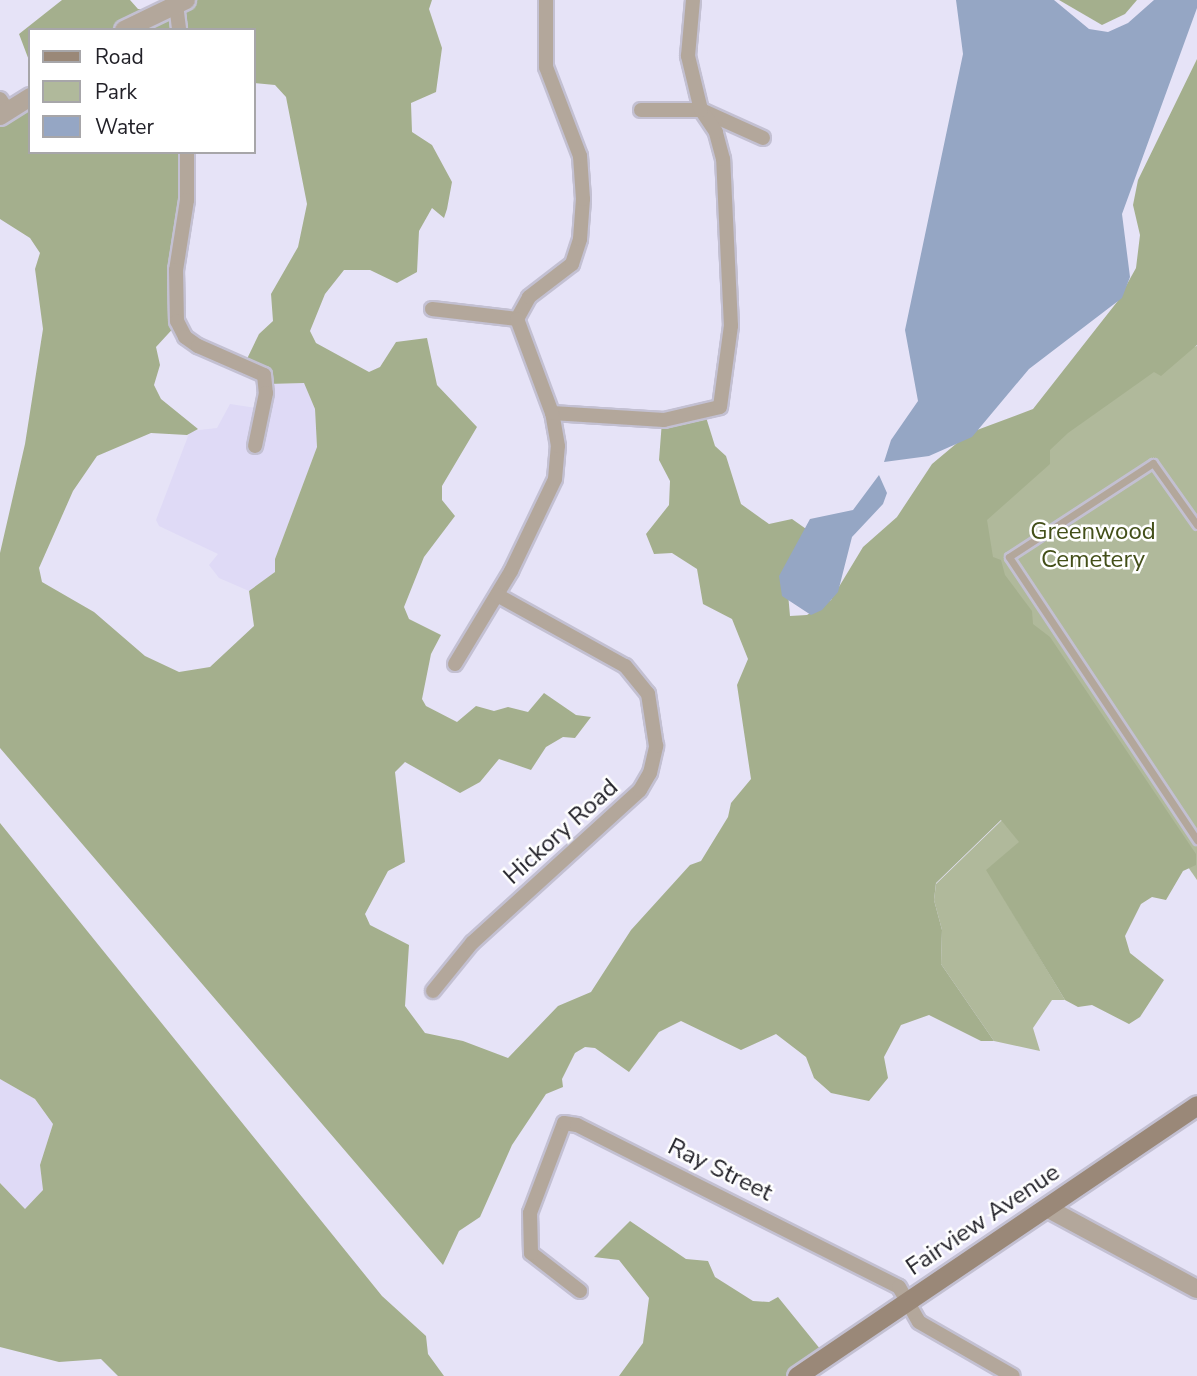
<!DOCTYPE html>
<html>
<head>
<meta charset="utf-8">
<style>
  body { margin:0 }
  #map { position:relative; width:1197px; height:1376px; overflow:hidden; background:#e6e3f7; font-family:"Nunito Sans",sans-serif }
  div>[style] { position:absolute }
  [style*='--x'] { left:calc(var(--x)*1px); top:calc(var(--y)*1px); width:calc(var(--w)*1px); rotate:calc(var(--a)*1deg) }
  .built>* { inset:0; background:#dfdaf6 }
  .green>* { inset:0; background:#b0b99b }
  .forest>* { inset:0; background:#a4af8d }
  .water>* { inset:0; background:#95a6c4 }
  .roads { filter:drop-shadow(2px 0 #c3c0d2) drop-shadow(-2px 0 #c3c0d2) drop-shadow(0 2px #c3c0d2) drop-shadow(0 -2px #c3c0d2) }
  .service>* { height:7px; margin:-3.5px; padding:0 3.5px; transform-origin:3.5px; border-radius:3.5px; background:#b3a79b }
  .minor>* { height:14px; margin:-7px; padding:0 7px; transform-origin:7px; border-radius:7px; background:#b3a79b }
  .tertiary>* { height:18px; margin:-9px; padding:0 9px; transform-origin:9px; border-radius:9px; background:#b3a79b }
  .secondary>* { height:19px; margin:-9.5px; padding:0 9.5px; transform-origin:9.5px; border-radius:9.5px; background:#9a8878 }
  span { translate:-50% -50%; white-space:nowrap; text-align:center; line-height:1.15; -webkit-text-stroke:5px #fff; paint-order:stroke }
  .park-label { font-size:24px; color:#434f19 }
  .street-label { font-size:24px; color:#222128 }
  .legend { position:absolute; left:28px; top:28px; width:228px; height:126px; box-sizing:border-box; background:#fff; border:2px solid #a7a6a9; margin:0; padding:9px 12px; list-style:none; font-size:21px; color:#222128 }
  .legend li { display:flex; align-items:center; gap:14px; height:35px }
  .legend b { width:35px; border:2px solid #a7a6a9 }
</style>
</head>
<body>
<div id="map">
  <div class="built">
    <i style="clip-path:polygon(304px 383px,315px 409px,317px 447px,275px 559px,275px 572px,249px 591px,219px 578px,209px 565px,218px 554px,159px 526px,156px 520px,190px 431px,217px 428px,230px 404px,263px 409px,268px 384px)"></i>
    <i style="clip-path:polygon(0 1079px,35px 1099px,53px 1124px,40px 1165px,43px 1190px,25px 1210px,0 1183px)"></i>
  </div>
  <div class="green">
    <i style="clip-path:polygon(1197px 346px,1197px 880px,965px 544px,1046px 432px,1181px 350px)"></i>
    <i style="clip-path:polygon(1002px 820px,1020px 842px,987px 870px,1065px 1000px,1052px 1000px,1033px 1028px,1040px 1051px,994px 1041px,941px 964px,942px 930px,934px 900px,936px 884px)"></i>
  </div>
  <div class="forest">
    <i style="clip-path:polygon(62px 0,130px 0,138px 9px,167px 11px,193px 0,432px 0,429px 9px,442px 48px,436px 92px,411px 103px,412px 132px,432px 145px,452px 182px,447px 209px,444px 218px,432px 208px,419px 231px,417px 272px,397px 283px,370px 270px,344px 270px,325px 294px,310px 331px,316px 343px,369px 372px,380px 367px,396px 342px,427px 338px,437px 385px,477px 427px,442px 486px,442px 500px,455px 516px,424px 557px,404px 607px,409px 619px,441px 635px,431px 654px,422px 699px,426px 706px,457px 722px,476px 706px,494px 711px,508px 707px,528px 712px,544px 693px,576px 715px,591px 717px,575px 738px,563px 737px,546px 747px,531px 770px,499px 759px,480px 782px,460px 793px,405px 762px,395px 772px,405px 862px,388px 871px,365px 914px,370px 925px,409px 945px,405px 1006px,425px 1033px,463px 1041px,508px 1058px,558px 1006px,591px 992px,631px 930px,690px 865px,701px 861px,728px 817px,731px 803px,751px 779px,737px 685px,748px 659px,732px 619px,703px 604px,697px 569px,672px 553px,654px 554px,646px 534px,669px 505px,670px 481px,659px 460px,662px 421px,705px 414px,715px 446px,726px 456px,741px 504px,769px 524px,792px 519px,809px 531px,786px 571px,790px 616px,807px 615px,831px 600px,863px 547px,897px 517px,932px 464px,969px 433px,1033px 409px,1117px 302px,1136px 268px,1140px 235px,1133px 205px,1138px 180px,1197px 59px,1197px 345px,1161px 376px,1154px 372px,1068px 433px,1050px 450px,1050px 464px,987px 520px,993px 557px,1001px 560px,1005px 575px,1032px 611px,1033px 624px,1050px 637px,1196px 854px,1196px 865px,1183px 871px,1166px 900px,1152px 897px,1141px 904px,1125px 936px,1130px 953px,1164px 980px,1140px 1017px,1129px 1024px,1092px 1005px,1078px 1007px,1065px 1000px,986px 870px,1019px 842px,1001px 820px,936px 883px,934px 900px,942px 930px,941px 964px,994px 1041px,981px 1041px,929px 1015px,901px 1025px,884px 1057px,888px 1078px,869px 1101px,831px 1093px,814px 1078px,806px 1057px,776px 1034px,741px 1050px,681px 1021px,659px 1032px,629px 1072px,595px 1048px,585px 1047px,575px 1053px,562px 1079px,563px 1087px,546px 1094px,512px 1145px,480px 1217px,459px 1231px,443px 1265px,0 748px,0 553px,25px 444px,43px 329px,35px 269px,40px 253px,30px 238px,0 219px,0 116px,30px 97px,30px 152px,189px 152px,179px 322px,156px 347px,160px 365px,154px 385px,161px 399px,198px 429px,187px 435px,151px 433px,97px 456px,73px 491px,39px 568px,42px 582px,94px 612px,145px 656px,179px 672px,210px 667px,254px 626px,249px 591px,275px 572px,275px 559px,317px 447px,315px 409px,304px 383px,268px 384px,245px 363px,259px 334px,273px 321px,271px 294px,298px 247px,307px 204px,286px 97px,275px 85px,254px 83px,254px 30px,30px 30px,30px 63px,19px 34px)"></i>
    <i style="clip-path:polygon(1059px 0,1137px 0,1125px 14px,1102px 25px)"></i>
    <i style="clip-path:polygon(0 823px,382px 1296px,426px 1336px,428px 1354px,444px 1376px,118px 1376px,101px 1359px,59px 1362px,0 1347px,0 1183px,25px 1209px,43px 1190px,40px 1165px,53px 1124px,35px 1099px,0 1079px)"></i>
    <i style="clip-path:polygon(630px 1221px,686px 1259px,708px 1261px,715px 1277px,753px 1301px,769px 1302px,778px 1297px,825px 1355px,798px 1376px,619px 1376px,643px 1343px,649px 1298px,619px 1260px,594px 1257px)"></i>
  </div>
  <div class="water">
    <i style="clip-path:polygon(956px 0,1054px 0,1089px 29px,1108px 32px,1128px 23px,1154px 0,1197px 0,1197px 8px,1122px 214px,1130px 277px,1122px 298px,1029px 369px,972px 437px,929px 456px,884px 462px,891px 440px,918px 401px,905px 330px,963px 54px)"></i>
    <i style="clip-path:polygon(879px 475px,887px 493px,883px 504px,852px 537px,838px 592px,822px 610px,811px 615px,782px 596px,779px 576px,810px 519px,853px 510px)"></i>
  </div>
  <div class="roads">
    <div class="service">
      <i style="--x:1197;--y:525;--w:76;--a:-125.4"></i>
      <i style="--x:1153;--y:463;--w:172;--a:146.9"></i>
      <i style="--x:1009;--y:557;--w:340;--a:56.4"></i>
    </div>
    <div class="minor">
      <i style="--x:176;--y:4;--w:26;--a:83"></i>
      <i style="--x:0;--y:99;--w:14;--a:56"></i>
      <i style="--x:641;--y:110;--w:60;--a:0"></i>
      <i style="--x:701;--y:110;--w:68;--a:24.3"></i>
      <i style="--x:187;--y:152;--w:48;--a:90"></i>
      <i style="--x:187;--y:200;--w:71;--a:98.9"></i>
      <i style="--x:176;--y:270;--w:51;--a:88.9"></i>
      <i style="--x:177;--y:321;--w:18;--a:63"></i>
      <i style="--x:185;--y:337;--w:16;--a:35"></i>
      <i style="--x:198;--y:346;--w:72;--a:23.7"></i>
      <i style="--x:264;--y:375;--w:18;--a:84"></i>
      <i style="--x:266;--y:393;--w:54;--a:101.7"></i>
      <i style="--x:432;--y:309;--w:86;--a:6.7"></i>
      <i style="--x:517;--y:319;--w:25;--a:-61"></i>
      <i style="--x:529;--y:297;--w:54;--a:-37.5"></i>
      <i style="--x:572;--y:264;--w:26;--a:-72"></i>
      <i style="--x:580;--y:239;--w:40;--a:-85.7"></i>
      <i style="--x:583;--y:199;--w:43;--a:-94"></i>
      <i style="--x:580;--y:156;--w:95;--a:-110.9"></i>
      <i style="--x:546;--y:67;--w:67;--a:-90"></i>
      <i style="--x:552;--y:413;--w:112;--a:3.6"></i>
      <i style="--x:664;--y:420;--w:57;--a:-13.1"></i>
      <i style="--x:720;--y:407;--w:82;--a:-82.3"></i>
      <i style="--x:731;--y:326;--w:167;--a:-92.7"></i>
      <i style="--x:723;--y:159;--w:28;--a:-105"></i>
      <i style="--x:716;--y:132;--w:27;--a:-124"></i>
      <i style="--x:701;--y:110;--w:56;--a:-103.5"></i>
      <i style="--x:688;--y:56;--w:56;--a:-84.9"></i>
      <i style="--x:455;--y:664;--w:109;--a:-58.9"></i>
      <i style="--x:511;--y:571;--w:102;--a:-64.4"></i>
      <i style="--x:555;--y:479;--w:33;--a:-85"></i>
      <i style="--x:558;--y:446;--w:34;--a:-100"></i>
      <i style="--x:552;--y:413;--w:100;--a:-110.4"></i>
      <i style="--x:433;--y:991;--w:62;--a:-50.9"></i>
      <i style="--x:472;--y:943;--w:227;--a:-42.3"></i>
      <i style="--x:640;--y:790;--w:20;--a:-60"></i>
      <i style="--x:650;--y:773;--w:28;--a:-77"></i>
      <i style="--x:656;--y:746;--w:53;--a:-98.7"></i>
      <i style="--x:648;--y:694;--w:36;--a:-129"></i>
      <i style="--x:625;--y:666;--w:146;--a:-151"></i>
      <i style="--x:580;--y:1291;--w:62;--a:-142.2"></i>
      <i style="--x:531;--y:1253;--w:40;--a:-91.4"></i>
      <i style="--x:530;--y:1213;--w:96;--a:-69.3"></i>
      <i style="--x:564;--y:1123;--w:13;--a:9"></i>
      <i style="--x:577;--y:1125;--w:360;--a:26.7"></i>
      <i style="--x:899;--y:1287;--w:40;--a:60.3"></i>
      <i style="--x:919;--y:1322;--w:108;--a:29.9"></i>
    </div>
    <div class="tertiary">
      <i style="--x:124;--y:30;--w:69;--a:-25.8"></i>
      <i style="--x:0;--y:116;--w:36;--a:-32"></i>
      <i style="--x:1047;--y:1208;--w:170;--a:28.4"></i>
    </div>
    <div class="secondary">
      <i style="--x:797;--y:1376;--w:483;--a:-34.1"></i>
    </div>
  </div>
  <div class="park-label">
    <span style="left:1093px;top:546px">Greenwood<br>Cemetery</span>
  </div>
  <div class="street-label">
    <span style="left:561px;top:832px;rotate:-42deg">Hickory Road</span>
    <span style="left:720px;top:1170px;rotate:26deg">Ray Street</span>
    <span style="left:983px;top:1220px;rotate:-34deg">Fairview Avenue</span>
  </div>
  <ul class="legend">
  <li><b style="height:9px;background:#9a8878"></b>Road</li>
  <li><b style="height:19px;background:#b0b99b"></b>Park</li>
  <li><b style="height:19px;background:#95a6c4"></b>Water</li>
  </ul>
</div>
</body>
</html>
